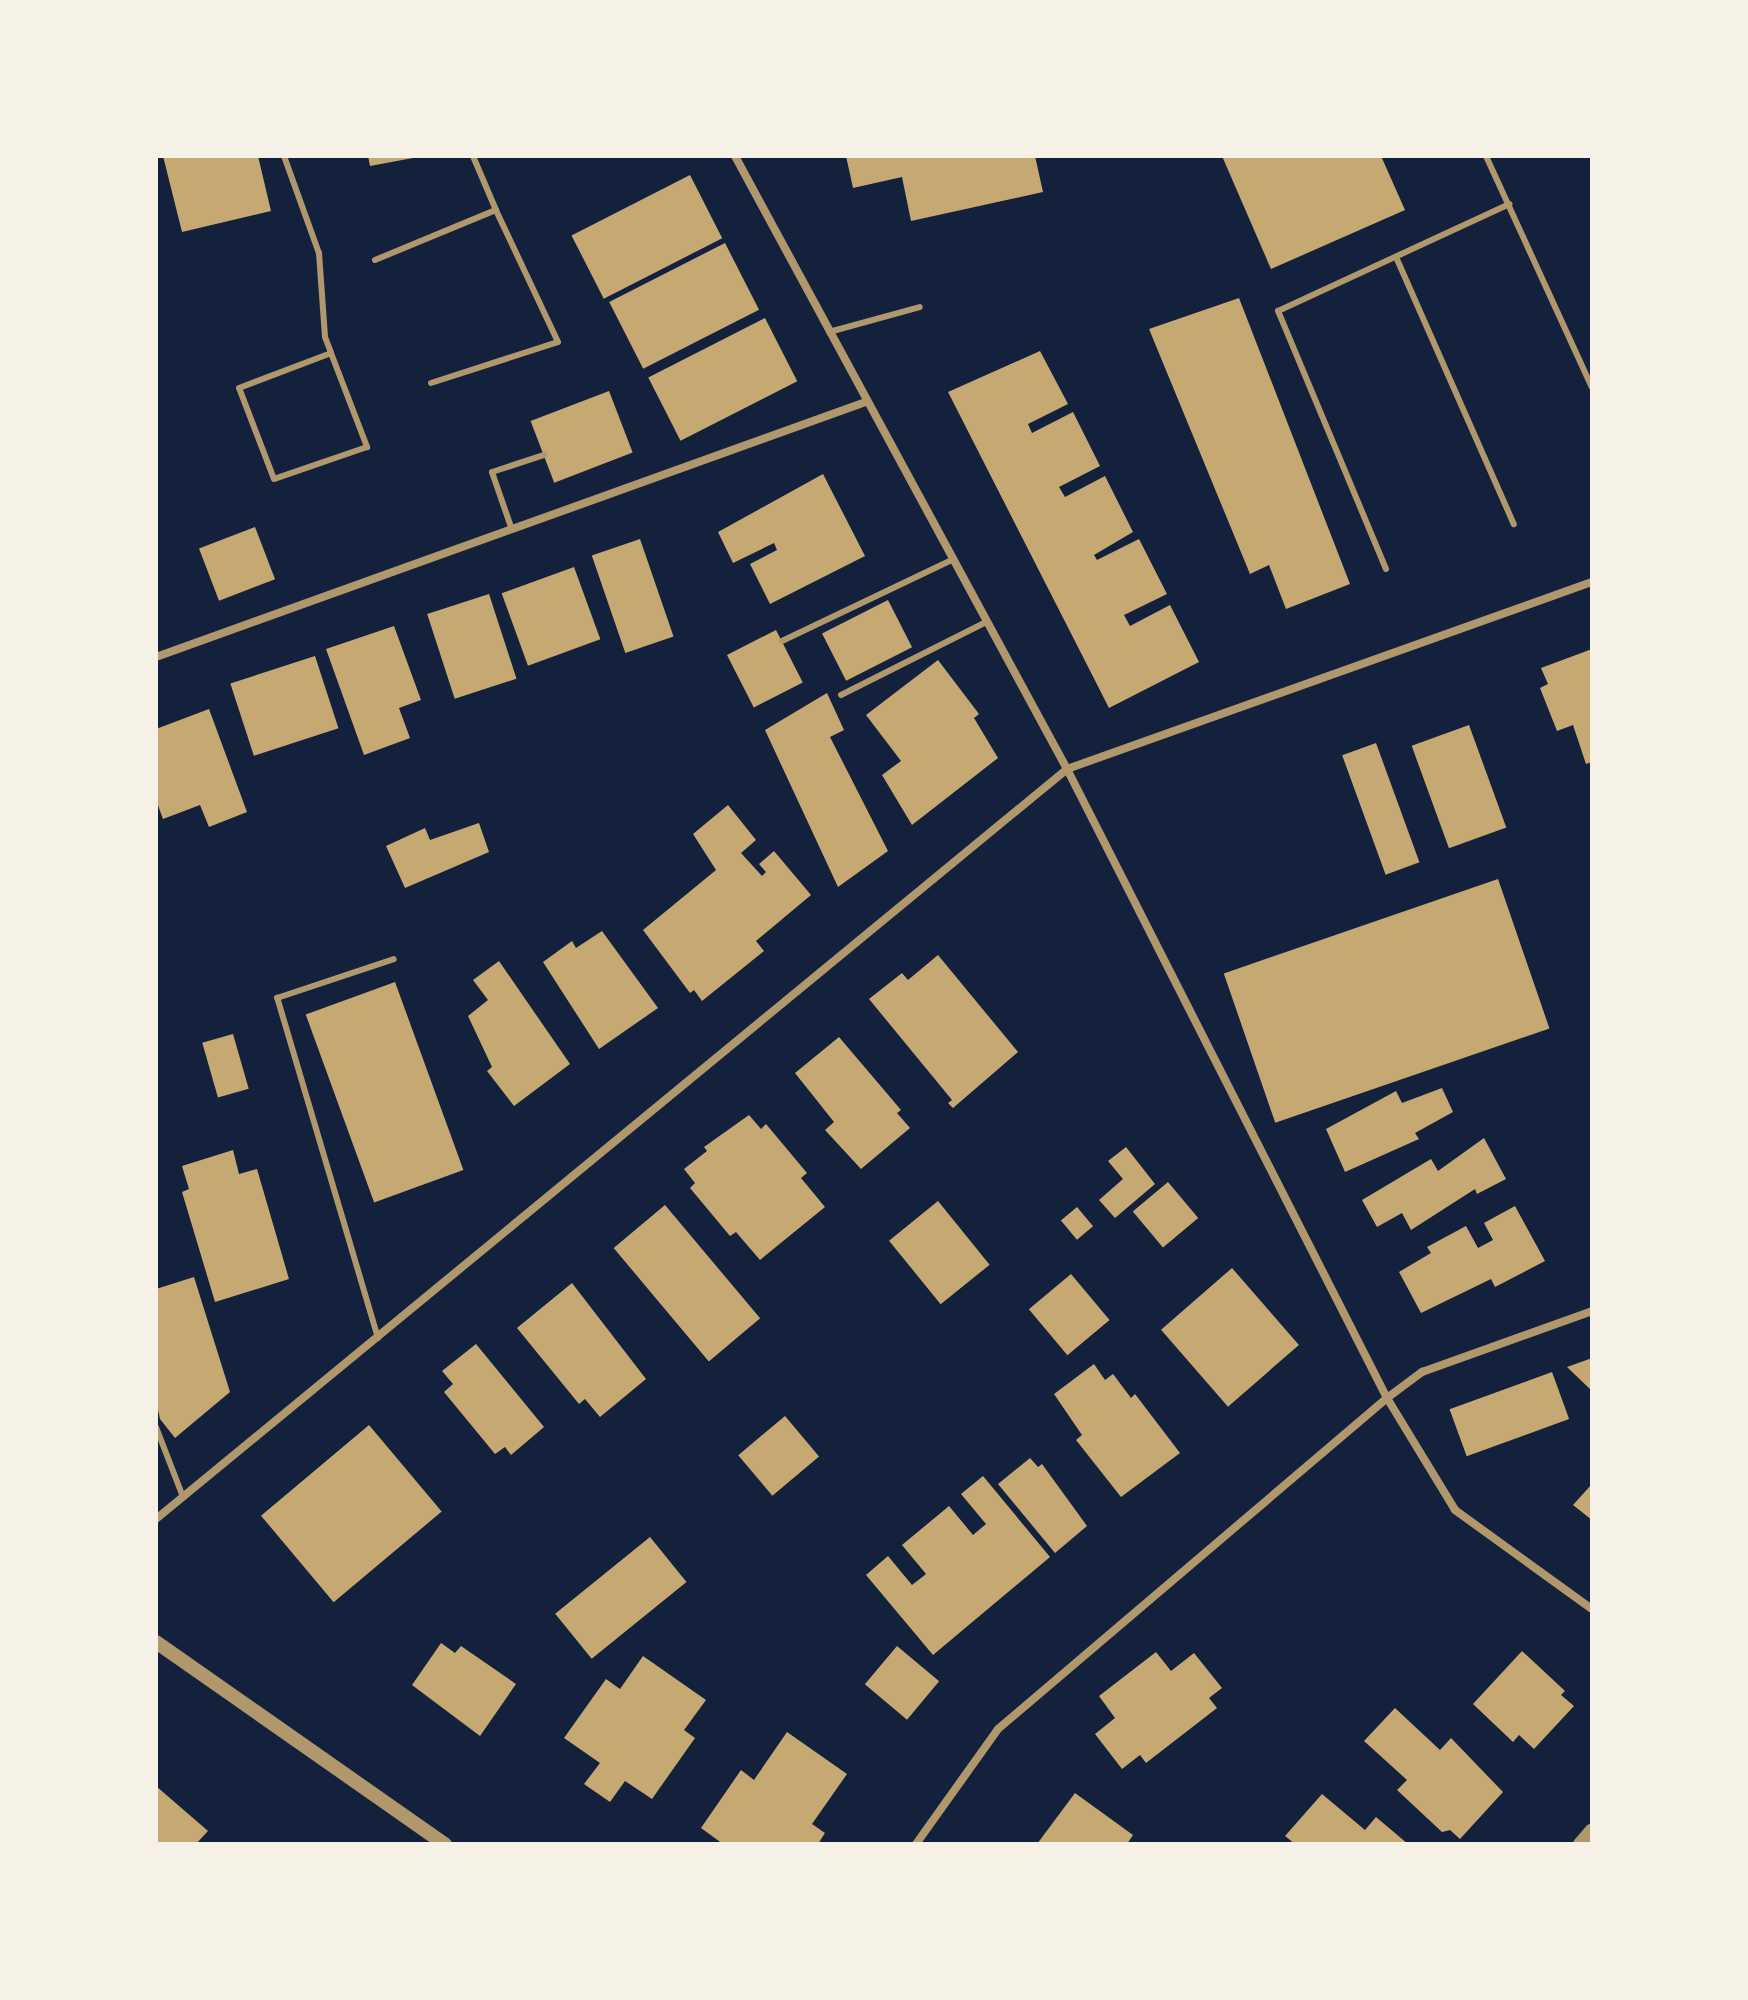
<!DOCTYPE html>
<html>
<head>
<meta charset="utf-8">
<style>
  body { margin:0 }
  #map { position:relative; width:1748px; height:2000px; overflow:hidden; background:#14213d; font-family:Montserrat,sans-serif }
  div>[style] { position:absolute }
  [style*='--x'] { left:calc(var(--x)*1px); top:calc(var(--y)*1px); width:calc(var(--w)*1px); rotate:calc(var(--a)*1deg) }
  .building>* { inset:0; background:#c6a872; transform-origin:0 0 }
  .service>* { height:6px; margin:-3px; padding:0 3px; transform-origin:3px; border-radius:3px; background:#b1986c }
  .minor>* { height:8px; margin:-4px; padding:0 4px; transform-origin:4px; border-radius:4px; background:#b1986c }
  .tertiary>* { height:14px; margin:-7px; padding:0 7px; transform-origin:7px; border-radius:7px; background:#b1986c }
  span { translate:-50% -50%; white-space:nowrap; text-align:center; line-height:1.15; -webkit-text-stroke:6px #f6f1e7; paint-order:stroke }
  .frame { position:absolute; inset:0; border:158px solid #f6f1e7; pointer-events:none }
</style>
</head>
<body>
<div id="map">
  <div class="building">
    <i style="clip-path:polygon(163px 156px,258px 156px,271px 211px,182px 232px)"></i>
    <i style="clip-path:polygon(368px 156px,413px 156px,413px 158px,370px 166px)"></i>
    <i style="clip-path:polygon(846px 156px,1035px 156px,1043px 192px,911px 221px,902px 177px,853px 188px)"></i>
    <i style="clip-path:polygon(1222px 156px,1381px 156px,1405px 210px,1271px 269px)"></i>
    <i style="left:690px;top:175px;width:71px;height:133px;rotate:63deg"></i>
    <i style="left:725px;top:243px;width:75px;height:130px;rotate:63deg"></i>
    <i style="clip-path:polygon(1239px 298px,1350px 584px,1286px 609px,1269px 565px,1250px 574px,1149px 329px)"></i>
    <i style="left:765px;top:318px;width:71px;height:131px;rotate:63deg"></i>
    <i style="clip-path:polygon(1040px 351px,1068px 404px,1028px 424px,1032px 433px,1073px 412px,1100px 466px,1059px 487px,1065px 497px,1105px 476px,1133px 532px,1094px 555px,1097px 560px,1139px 539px,1167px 594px,1124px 615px,1130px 626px,1170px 605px,1199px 662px,1109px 708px,948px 392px)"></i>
    <i style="left:609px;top:391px;width:66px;height:84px;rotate:69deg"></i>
    <i style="clip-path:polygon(823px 474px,865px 556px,770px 604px,750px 564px,777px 550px,774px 543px,733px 563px,718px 532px)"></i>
    <i style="left:255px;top:527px;width:56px;height:60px;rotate:69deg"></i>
    <i style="left:640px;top:539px;width:103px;height:51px;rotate:71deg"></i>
    <i style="left:574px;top:567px;width:77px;height:77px;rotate:70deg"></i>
    <i style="left:489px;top:594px;width:89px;height:65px;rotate:72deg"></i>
    <i style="left:888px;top:600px;width:53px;height:74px;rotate:63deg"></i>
    <i style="clip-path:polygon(394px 626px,421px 700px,399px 708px,410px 738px,364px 755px,326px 649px)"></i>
    <i style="left:776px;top:630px;width:59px;height:55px;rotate:63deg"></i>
    <i style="clip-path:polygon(1592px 649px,1592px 762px,1586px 764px,1573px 725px,1557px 731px,1540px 688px,1548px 684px,1541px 668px)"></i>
    <i style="left:315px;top:656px;width:76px;height:89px;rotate:72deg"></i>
    <i style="clip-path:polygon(938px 660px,979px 714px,974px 718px,998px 758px,912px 825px,882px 775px,901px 761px,866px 715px)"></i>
    <i style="clip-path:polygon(827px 693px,844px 730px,830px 737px,888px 851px,838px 887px,765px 730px)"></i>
    <i style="clip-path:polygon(209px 709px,247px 812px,209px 827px,200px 805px,163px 819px,156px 800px,156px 729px)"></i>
    <i style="left:1469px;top:725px;width:109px;height:61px;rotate:70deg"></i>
    <i style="left:1376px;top:743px;width:127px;height:36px;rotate:70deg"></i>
    <i style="clip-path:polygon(728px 805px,756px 840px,741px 853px,762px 876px,766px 872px,759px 864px,774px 851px,811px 895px,756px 941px,764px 951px,702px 1001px,694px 990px,690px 993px,643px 930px,716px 870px,693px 834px)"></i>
    <i style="clip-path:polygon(479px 823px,489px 852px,405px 888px,386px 846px,425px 828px,430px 840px)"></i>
    <i style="left:1498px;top:879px;width:158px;height:290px;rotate:71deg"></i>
    <i style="clip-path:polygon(602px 931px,658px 1008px,599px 1049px,543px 962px,572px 941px,576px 948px)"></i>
    <i style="clip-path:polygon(938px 955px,1018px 1052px,953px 1108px,948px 1103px,952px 1100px,869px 999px,902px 973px,908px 980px)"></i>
    <i style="clip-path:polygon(499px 961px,570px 1064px,514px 1106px,487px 1071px,492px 1067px,468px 1016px,488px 1000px,473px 980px)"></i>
    <i style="left:395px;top:982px;width:200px;height:95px;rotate:70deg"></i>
    <i style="left:233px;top:1034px;width:57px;height:32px;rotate:74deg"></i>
    <i style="clip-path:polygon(839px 1037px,901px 1110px,897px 1113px,910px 1128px,861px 1169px,825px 1130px,834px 1122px,795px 1073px)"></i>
    <i style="clip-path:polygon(1442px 1088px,1453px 1112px,1415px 1133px,1419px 1139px,1345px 1172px,1326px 1129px,1396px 1091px,1402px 1103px)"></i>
    <i style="clip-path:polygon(749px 1115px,761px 1129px,766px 1124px,807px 1173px,801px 1178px,825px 1207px,760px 1260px,736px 1232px,730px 1236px,690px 1188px,695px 1183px,684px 1169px,707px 1151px,704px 1147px)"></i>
    <i style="clip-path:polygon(1484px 1138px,1506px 1179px,1477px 1194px,1475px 1189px,1411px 1230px,1402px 1213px,1377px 1227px,1362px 1200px,1431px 1159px,1438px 1171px)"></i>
    <i style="clip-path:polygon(1126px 1147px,1155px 1184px,1115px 1218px,1099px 1200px,1123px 1179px,1108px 1161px)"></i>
    <i style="clip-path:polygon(233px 1150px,239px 1174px,257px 1169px,289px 1279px,215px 1302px,182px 1192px,189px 1189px,182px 1166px)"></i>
    <i style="left:1168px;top:1182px;width:47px;height:46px;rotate:50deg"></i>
    <i style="left:938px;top:1201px;width:82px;height:63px;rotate:51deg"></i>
    <i style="left:665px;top:1205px;width:148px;height:67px;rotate:50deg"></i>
    <i style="clip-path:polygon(1515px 1206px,1545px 1261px,1495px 1287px,1491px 1279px,1421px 1313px,1399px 1272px,1431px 1253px,1427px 1247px,1466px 1226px,1478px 1248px,1493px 1240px,1484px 1223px)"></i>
    <i style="left:1077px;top:1207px;width:25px;height:21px;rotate:50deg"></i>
    <i style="left:1232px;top:1268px;width:102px;height:94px;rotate:49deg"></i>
    <i style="left:1071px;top:1274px;width:60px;height:55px;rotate:50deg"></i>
    <i style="clip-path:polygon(194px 1277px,230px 1392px,175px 1438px,160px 1419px,156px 1401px,156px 1289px)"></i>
    <i style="clip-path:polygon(572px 1283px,646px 1379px,600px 1417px,585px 1399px,579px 1404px,517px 1328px)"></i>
    <i style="clip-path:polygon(476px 1344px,544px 1427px,511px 1455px,505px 1447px,495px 1454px,444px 1392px,453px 1384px,442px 1371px)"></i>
    <i style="clip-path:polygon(1592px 1358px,1592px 1391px,1567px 1367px)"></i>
    <i style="clip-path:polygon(1094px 1364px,1105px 1380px,1113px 1374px,1131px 1398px,1135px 1394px,1180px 1453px,1121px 1497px,1076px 1440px,1082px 1435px,1054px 1394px)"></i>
    <i style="left:1552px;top:1372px;width:50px;height:109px;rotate:70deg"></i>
    <i style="left:785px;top:1416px;width:53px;height:61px;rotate:50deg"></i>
    <i style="left:369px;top:1425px;width:113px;height:141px;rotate:50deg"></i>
    <i style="clip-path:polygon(1030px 1458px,1038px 1467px,1042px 1464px,1087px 1526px,1055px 1553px,998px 1484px)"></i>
    <i style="clip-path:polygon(983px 1476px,1050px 1557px,933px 1655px,866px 1575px,888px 1556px,912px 1585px,921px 1578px,926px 1574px,902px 1545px,949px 1506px,973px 1535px,986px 1524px,961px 1494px)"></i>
    <i style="clip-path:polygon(1592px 1484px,1592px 1520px,1573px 1505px)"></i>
    <i style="left:650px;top:1537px;width:58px;height:122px;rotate:51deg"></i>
    <i style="clip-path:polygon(441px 1643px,455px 1653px,461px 1646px,516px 1684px,480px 1736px,412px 1685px)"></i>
    <i style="left:897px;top:1646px;width:55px;height:50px;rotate:40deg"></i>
    <i style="clip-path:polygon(1522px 1651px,1565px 1691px,1561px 1695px,1574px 1706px,1534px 1749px,1519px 1735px,1513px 1742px,1473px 1704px)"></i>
    <i style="clip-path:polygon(1156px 1652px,1171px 1671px,1194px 1653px,1222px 1688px,1209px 1698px,1217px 1708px,1146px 1763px,1140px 1755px,1122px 1769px,1095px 1734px,1115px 1718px,1099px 1696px)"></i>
    <i style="clip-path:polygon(643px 1656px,706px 1700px,684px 1730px,695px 1738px,652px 1799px,625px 1781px,610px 1802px,584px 1784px,600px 1763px,564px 1738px,606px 1679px,620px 1689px)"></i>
    <i style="clip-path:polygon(1395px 1708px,1440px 1750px,1451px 1738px,1503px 1792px,1460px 1839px,1450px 1830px,1442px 1832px,1397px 1790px,1407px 1780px,1364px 1741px)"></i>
    <i style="clip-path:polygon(787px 1732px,847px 1774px,812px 1824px,825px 1833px,818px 1844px,723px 1844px,701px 1828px,741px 1770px,754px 1780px)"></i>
    <i style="clip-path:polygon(156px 1786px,208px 1831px,196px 1844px,156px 1844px)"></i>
    <i style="clip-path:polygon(1075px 1793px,1133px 1835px,1127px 1844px,1037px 1844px)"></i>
    <i style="clip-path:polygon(1322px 1794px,1365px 1830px,1376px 1817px,1408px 1844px,1295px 1844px,1285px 1836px)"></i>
  </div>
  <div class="service">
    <i style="--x:284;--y:156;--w:103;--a:70.2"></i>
    <i style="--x:319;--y:253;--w:84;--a:85.9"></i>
    <i style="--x:325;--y:337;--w:17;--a:69"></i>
    <i style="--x:331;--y:353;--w:101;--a:69"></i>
    <i style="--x:367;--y:447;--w:98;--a:161"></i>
    <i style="--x:274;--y:479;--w:97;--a:-111"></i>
    <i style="--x:239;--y:388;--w:98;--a:-20.8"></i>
    <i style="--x:1486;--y:156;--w:254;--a:65.4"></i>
    <i style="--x:1396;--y:257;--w:292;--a:66.2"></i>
    <i style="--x:375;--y:260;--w:131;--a:-22.5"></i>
    <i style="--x:496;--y:210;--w:59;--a:-113.1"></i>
    <i style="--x:829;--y:332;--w:94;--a:-15.4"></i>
    <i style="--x:431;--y:383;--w:133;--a:-17.9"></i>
    <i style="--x:558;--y:342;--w:146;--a:-115.2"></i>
    <i style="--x:511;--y:527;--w:58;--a:-109.1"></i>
    <i style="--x:492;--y:472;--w:55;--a:-18.1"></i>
    <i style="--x:1386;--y:569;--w:280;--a:-112.7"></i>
    <i style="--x:1278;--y:311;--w:255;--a:-24.8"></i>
    <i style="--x:782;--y:641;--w:188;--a:-25.5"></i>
    <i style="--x:841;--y:695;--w:162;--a:-26.7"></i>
    <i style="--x:378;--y:1338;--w:355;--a:-106.5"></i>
    <i style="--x:277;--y:998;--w:123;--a:-18.4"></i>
    <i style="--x:156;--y:1427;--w:75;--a:68.9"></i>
  </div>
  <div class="minor">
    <i style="--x:735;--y:156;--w:697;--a:61.56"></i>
    <i style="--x:1067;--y:769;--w:706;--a:63.04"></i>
    <i style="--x:1387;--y:1398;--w:131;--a:58.7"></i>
    <i style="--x:1455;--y:1510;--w:169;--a:35.9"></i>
    <i style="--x:156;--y:657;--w:754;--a:-19.76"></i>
    <i style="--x:156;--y:1519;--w:1180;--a:-39.46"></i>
    <i style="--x:1067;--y:769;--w:557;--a:-19.61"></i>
    <i style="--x:916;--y:1844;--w:141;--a:-54.5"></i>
    <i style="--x:998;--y:1729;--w:511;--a:-40.39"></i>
    <i style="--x:1387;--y:1398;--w:44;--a:-36.6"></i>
    <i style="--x:1422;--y:1372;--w:181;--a:-19.7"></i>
  </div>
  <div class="tertiary">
    <i style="--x:156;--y:1642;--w:353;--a:35"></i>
    <i style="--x:1580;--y:1844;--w:18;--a:-49"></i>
  </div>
  <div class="frame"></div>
</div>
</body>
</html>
